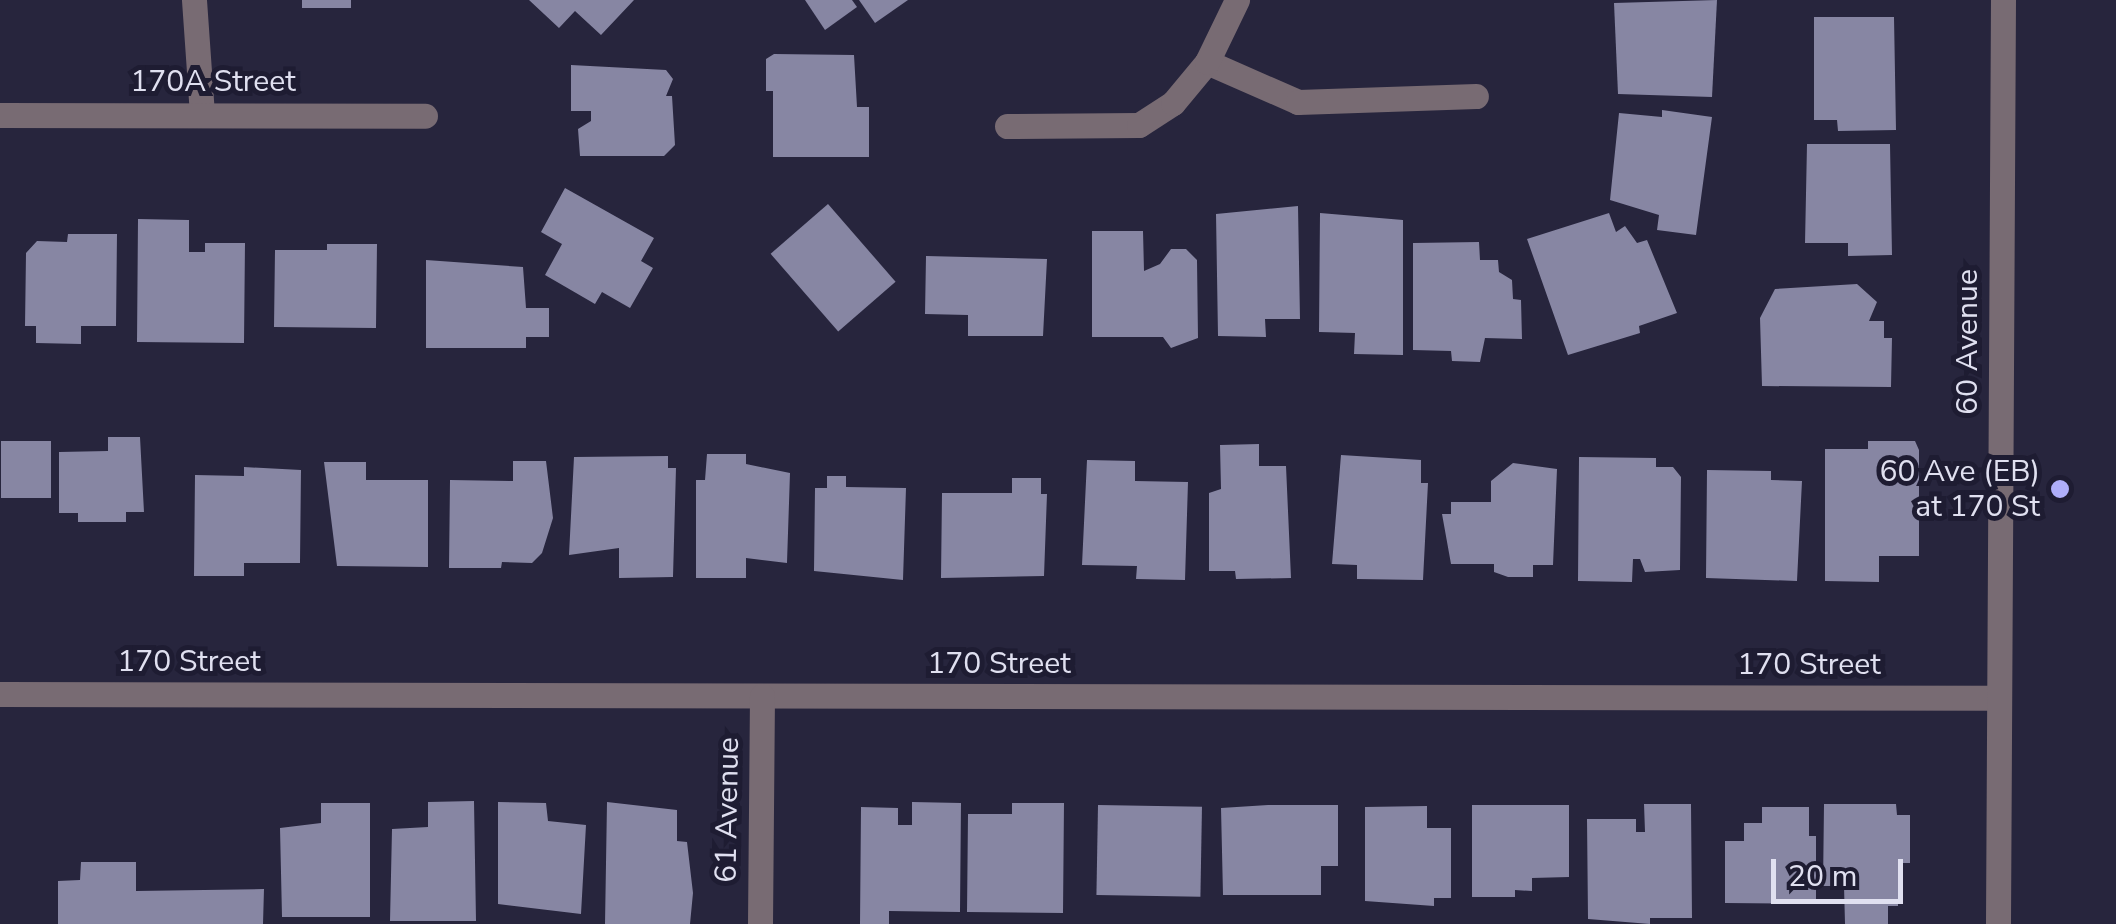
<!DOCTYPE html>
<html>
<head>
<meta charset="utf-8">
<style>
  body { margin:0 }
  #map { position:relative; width:2116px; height:924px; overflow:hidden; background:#27253d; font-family:"Nunito Sans",sans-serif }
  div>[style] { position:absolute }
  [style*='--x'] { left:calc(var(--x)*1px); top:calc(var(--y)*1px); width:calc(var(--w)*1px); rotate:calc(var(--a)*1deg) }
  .building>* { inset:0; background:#8786a3; transform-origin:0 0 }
  .minor>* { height:25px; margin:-12.5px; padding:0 12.5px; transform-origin:12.5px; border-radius:12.5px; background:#786b73 }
  .dots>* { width:28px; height:28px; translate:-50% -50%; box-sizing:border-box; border:5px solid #1e1c32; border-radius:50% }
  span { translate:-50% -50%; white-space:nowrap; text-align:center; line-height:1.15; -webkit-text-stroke:10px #1e1c32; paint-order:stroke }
  .street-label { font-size:30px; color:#e0e0f0 }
  .poi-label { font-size:30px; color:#e0e0f0 }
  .right { translate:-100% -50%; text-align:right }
  .scale { position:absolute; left:1771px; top:859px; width:132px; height:45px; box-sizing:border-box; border:5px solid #e0e0f0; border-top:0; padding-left:12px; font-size:30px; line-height:35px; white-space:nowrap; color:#e0e0f0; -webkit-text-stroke:8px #1e1c32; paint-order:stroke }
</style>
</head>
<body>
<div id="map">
  <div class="building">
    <i style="left:302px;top:0;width:49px;height:8px"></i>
    <i style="clip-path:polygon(529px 0,634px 0,601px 35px,575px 11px,559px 28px)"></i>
    <i style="clip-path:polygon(805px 0,852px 0,857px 7px,825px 30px)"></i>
    <i style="clip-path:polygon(859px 0,908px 0,875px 23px)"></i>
    <i style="clip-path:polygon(1717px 0,1712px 97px,1618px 94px,1614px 3px)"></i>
    <i style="clip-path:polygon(1814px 17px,1894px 17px,1896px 130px,1838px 131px,1837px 120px,1814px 120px)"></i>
    <i style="clip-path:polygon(774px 54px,854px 55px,857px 107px,869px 107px,869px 157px,773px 157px,773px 91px,766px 91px,766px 59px)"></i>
    <i style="clip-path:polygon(571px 65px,666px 70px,673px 79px,666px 96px,672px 96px,675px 145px,664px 156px,580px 156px,578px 129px,591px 121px,591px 111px,571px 111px)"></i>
    <i style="clip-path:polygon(1662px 110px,1712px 117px,1696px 235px,1657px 230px,1659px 215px,1610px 200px,1619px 113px,1662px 117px)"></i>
    <i style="clip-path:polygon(1807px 144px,1890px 144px,1892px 255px,1848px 256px,1848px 243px,1805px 243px)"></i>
    <i style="clip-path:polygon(565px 188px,654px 238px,641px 261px,653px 268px,630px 308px,602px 292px,595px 304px,545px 275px,562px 244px,541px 232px)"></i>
    <i style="left:828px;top:204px;width:103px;height:76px;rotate:49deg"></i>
    <i style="clip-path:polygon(1298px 206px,1300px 319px,1265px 319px,1266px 337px,1218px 336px,1216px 214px)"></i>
    <i style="clip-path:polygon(1320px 213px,1403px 220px,1403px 355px,1354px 354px,1355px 333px,1319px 332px)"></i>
    <i style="clip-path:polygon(1609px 213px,1616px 232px,1625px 226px,1637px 243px,1647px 240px,1677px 313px,1639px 326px,1640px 333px,1568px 355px,1527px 239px)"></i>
    <i style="clip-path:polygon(138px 219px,189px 220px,189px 252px,205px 252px,205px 243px,245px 243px,244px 343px,137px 342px)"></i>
    <i style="clip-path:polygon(1092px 231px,1143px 231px,1144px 271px,1160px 264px,1171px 249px,1186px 249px,1197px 260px,1198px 338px,1171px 348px,1163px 337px,1092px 337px)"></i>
    <i style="clip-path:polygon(68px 234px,117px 234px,116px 326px,81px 326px,81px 344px,36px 343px,36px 326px,25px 326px,26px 253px,37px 241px,67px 242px)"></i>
    <i style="clip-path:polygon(1479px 242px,1480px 260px,1498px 260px,1499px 272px,1512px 280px,1513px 299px,1521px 300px,1522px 339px,1485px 338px,1480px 362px,1452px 361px,1451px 351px,1413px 350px,1413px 243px)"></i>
    <i style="clip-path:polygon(327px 244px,377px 244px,376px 328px,274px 327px,275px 250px,327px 250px)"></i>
    <i style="clip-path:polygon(926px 256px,1047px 259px,1043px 336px,968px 336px,968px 315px,925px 314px)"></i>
    <i style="clip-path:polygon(426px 260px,523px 267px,526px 308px,549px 308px,549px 337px,526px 337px,526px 348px,426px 348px)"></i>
    <i style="clip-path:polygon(1857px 284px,1877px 302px,1869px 321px,1884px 321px,1884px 338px,1892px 338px,1891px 387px,1762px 386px,1760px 318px,1775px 289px)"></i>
    <i style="clip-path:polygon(108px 437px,140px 437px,144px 512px,126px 512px,126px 522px,78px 522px,78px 513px,59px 513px,59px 452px,108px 451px)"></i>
    <i style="left:1px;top:441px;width:50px;height:57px"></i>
    <i style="clip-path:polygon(1868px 441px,1915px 441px,1919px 450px,1919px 556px,1879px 556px,1879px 582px,1825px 581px,1825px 449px,1868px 449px)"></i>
    <i style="clip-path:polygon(1259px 444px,1259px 466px,1286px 466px,1291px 578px,1236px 579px,1235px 571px,1209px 571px,1209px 493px,1221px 489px,1220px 445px)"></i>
    <i style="clip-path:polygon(707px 454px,746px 454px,746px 464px,790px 473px,787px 563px,746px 558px,746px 578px,696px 578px,696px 480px,705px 480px)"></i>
    <i style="clip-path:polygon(1341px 455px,1421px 460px,1421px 483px,1428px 483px,1423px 580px,1357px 579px,1357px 565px,1332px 564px)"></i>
    <i style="clip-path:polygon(668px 456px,668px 468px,676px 468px,673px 577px,619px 578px,619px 548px,569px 555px,574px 457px)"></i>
    <i style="clip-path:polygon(1579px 457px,1656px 458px,1656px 467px,1673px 467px,1681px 477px,1680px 570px,1645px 572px,1640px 559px,1633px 559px,1632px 582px,1578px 581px)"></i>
    <i style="clip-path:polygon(1087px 460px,1135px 461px,1135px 481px,1188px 482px,1185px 580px,1136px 579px,1137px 566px,1082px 565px)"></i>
    <i style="clip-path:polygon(513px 461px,546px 461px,553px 518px,542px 553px,532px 563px,502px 562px,501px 568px,449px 568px,450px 480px,513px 481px)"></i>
    <i style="clip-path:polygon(324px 462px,366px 462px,366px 480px,428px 480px,428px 567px,337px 566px)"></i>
    <i style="clip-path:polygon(1513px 463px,1557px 469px,1553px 565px,1533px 565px,1533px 577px,1508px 577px,1494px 572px,1494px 564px,1451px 564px,1442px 514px,1451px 514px,1451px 502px,1491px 502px,1491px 481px)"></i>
    <i style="clip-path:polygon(244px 467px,301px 470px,300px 563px,244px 563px,244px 576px,194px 576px,195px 475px,244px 476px)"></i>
    <i style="clip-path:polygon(1707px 470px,1771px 471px,1771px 480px,1802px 481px,1797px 581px,1706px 578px)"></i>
    <i style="clip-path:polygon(827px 476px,846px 476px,846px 487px,906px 488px,903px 580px,814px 571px,815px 488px,827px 488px)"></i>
    <i style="clip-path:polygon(1012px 478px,1041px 478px,1041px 494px,1047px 494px,1044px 576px,941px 578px,942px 493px,1012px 493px)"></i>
    <i style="clip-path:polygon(474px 801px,476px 921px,390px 921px,392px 829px,428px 827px,428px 802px)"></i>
    <i style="clip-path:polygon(498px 802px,546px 803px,548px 821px,586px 825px,581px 914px,498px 904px)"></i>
    <i style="clip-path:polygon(607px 802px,677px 810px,677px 841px,687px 842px,693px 893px,690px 924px,605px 924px)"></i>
    <i style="clip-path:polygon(912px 802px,961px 803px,960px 912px,889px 911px,889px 924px,860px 924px,861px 807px,898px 808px,898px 825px,912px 825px)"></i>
    <i style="clip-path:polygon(321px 803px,370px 803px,370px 917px,282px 917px,280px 828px,321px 823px)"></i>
    <i style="clip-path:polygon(1012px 803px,1064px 803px,1063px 913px,967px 912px,968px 814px,1012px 814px)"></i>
    <i style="clip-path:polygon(1644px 804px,1691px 804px,1692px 918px,1650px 918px,1650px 924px,1588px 919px,1587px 819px,1636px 819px,1636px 832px,1645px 832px)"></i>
    <i style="clip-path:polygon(1824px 804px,1896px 804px,1897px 815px,1910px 815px,1910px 863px,1898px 863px,1898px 906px,1888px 906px,1888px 924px,1845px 924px,1844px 886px,1823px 886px)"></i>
    <i style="left:1098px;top:805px;width:104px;height:90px;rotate:1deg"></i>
    <i style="clip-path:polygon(1268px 805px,1338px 805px,1338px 866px,1321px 866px,1321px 895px,1223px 895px,1221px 808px)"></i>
    <i style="clip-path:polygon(1472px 805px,1569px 805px,1569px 877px,1532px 878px,1532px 891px,1515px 890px,1515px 897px,1472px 897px)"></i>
    <i style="clip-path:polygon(1427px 806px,1427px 828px,1451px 828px,1451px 898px,1434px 898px,1434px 906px,1365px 901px,1365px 807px)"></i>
    <i style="clip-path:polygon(1762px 807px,1809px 807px,1809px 836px,1816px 836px,1816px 904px,1725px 903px,1725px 841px,1744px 841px,1744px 823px,1762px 823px)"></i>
    <i style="clip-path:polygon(81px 862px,136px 862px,136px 891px,264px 889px,263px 924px,58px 924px,58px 881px,80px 880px)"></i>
  </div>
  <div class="minor">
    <i style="--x:194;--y:0;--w:114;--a:86"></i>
    <i style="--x:1207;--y:62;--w:99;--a:23.7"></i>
    <i style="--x:1298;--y:102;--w:178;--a:-1.9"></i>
    <i style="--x:0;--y:115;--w:425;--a:0.1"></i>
    <i style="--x:1007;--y:126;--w:132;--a:-0.4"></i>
    <i style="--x:1139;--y:125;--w:40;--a:-32.9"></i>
    <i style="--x:1173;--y:103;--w:53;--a:-50.3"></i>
    <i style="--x:1207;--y:62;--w:69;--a:-64.2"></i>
    <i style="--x:0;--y:694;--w:1999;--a:0.11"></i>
    <i style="--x:760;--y:924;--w:228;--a:-89.5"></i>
    <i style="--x:1998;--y:924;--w:924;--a:-89.69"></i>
  </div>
  <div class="dots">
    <i style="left:2060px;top:489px;background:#afaefa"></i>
  </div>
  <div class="street-label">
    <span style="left:213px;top:82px">170A Street</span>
    <span style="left:1968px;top:342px;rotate:-90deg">60 Avenue</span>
    <span style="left:189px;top:662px">170 Street</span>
    <span style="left:999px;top:664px">170 Street</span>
    <span style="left:1809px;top:665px">170 Street</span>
    <span style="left:728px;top:810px;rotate:-89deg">61 Avenue</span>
  </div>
  <div class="poi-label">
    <span class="right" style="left:2040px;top:489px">60 Ave (EB)<br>at 170 St</span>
  </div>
  <div class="scale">20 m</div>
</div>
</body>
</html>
